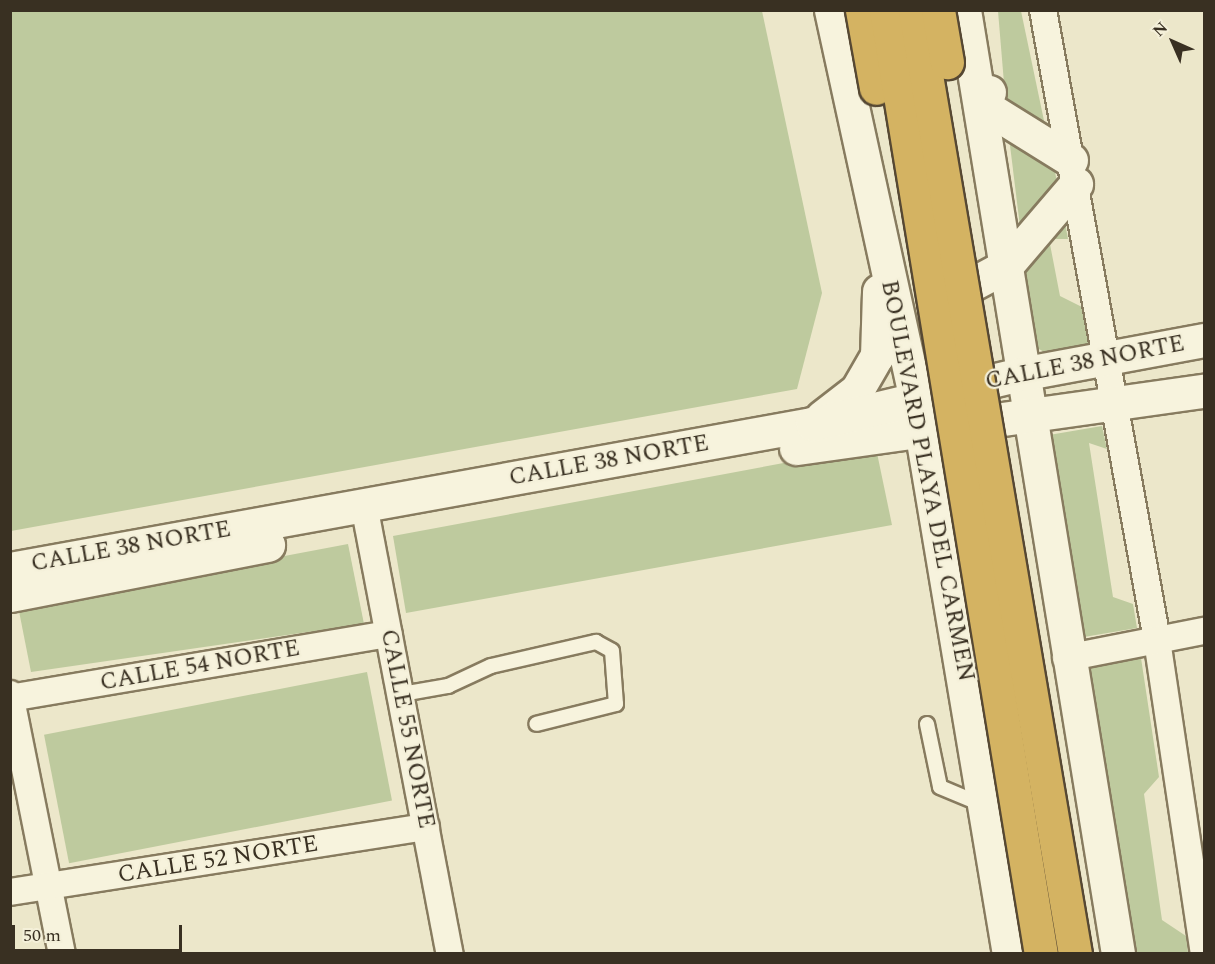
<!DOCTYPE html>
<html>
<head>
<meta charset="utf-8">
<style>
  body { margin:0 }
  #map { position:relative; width:1215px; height:964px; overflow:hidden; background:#ece7ca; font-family:Spectral,serif }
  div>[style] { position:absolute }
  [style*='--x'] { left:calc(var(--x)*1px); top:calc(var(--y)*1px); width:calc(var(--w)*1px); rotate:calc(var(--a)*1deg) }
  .green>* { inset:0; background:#beca9e; transform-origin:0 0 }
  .roads { filter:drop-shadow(2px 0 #877b5f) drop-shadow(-2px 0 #877b5f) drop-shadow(0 2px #877b5f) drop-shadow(0 -2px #877b5f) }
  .lane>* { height:14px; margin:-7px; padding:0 7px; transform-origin:7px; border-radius:7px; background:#f7f3dd }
  .street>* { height:26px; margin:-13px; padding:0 13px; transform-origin:13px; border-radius:13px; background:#f7f3dd }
  .secondary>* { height:33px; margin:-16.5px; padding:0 16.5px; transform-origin:16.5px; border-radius:16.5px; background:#f7f3dd }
  .bridges { filter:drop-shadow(2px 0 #564833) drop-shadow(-2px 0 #564833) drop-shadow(0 2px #564833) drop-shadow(0 -2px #564833) }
  .highway-bridge>* { height:33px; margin:-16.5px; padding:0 16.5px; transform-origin:16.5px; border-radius:16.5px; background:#d4b362 }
  span { translate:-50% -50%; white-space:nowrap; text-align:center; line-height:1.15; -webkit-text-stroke:4.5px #f4f0d9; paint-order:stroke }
  .street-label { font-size:24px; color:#393022 }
  .frame { position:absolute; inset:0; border:12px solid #393022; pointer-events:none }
  .north { position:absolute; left:1143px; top:12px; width:60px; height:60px; -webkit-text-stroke:4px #f4f0d9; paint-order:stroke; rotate:315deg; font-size:16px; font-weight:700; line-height:24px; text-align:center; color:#393022 }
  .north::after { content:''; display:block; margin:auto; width:21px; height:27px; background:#393022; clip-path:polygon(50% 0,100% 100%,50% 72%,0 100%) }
  .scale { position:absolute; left:12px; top:925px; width:170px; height:27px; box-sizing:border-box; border:3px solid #393022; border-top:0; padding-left:8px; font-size:18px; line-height:21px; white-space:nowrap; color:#393022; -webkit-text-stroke:4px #f4f0d9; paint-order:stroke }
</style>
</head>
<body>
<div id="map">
  <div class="green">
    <i style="clip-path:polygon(11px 10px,762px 11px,822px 293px,797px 389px,11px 531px)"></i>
    <i style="clip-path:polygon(998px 11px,1021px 11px,1047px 135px,1006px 107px)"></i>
    <i style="clip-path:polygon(1008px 129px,1052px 159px,1059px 190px,1021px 235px)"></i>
    <i style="clip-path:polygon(1063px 212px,1068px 239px,1049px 239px,1060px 296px,1084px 308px,1090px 349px,1051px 356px,1032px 345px,1021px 264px)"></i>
    <i style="clip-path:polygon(1102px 426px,1107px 449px,1089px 443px,1113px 597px,1133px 604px,1137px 628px,1078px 638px,1049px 435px)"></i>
    <i style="clip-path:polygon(877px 453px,892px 525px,406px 613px,393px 536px,821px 456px)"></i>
    <i style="clip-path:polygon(348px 544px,364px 624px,31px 672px,18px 606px)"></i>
    <i style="clip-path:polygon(1135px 652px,1141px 658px,1159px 777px,1144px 794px,1162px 920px,1186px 936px,1188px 953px,1134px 953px,1131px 936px,1083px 663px)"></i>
    <i style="left:367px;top:672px;width:131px;height:329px;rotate:79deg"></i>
  </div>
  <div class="roads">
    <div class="lane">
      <i style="--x:402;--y:694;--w:47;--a:-9.9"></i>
      <i style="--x:448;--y:686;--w:47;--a:-24.9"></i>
      <i style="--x:491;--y:666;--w:108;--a:-12.9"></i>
      <i style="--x:596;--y:642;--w:18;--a:29"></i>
      <i style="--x:612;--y:651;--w:53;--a:85.7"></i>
      <i style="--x:616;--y:704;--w:82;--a:166"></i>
      <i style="--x:927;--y:724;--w:64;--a:78.3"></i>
      <i style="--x:940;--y:787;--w:47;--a:22.7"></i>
    </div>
    <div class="street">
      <i style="--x:1043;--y:10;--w:640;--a:79.74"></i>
      <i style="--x:1157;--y:640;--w:317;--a:81.5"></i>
      <i style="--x:364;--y:505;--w:457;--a:79.2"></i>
      <i style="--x:1066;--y:658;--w:141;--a:-11.1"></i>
      <i style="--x:10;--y:694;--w:265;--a:78.7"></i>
      <i style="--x:10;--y:698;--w:384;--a:-9.6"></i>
      <i style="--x:10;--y:892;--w:421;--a:-8.9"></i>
    </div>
    <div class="secondary">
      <i style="--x:831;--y:10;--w:398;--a:77.7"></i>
      <i style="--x:916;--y:399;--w:563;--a:80.49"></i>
      <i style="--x:964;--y:10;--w:956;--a:80.73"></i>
      <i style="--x:989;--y:92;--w:14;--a:124"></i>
      <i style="--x:981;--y:104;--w:106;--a:31.9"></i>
      <i style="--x:937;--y:303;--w:78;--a:-28.2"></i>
      <i style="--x:1006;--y:266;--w:108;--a:-49.5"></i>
      <i style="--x:822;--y:417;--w:44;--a:-37.6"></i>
      <i style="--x:857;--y:390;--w:39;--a:-60"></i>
      <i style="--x:877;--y:356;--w:65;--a:-88.2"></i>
      <i style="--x:796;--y:448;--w:412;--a:-8"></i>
      <i style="--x:10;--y:569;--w:815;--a:-10.25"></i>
      <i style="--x:812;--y:424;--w:215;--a:-13.5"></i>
      <i style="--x:1021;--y:374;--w:186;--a:-10.5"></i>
      <i style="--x:10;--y:595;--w:263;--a:-11"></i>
    </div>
  </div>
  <div class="bridges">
    <div class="highway-bridge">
      <i style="--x:862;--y:10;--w:79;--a:79.8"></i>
      <i style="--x:886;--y:10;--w:957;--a:80.68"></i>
      <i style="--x:915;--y:10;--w:957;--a:80.38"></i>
      <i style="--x:938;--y:10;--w:53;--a:80.2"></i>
    </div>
  </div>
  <div class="street-label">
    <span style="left:1085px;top:363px;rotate:-11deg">CALLE 38 NORTE</span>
    <span style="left:609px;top:461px;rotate:-10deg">CALLE 38 NORTE</span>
    <span style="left:927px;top:481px;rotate:79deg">BOULEVARD PLAYA DEL CARMEN</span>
    <span style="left:131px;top:547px;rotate:-10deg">CALLE 38 NORTE</span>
    <span style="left:200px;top:666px;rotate:-10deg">CALLE 54 NORTE</span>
    <span style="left:407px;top:729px;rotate:79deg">CALLE 55 NORTE</span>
    <span style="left:218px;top:860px;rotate:-9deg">CALLE 52 NORTE</span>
  </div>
  <div class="frame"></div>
  <div class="north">N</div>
  <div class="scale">50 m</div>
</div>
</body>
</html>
